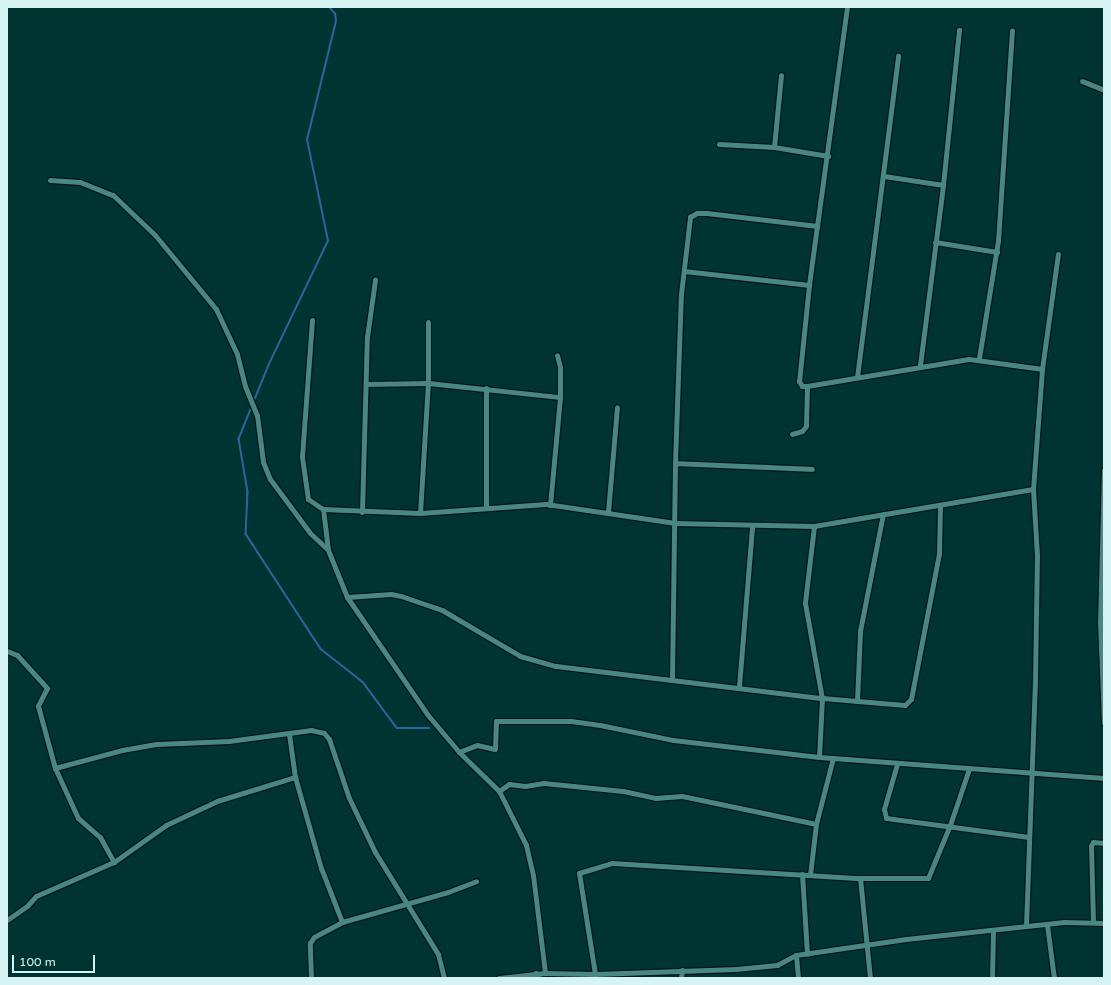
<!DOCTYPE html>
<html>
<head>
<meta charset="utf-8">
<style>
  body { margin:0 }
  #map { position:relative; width:1111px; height:985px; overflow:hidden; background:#003432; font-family:"Varela Round",sans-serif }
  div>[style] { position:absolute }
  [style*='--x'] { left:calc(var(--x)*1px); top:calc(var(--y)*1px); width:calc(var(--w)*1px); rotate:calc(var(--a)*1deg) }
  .stream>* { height:1.5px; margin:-0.75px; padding:0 0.75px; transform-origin:0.75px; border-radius:0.75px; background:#2c659d }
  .roads { filter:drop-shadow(1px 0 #051817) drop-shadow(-1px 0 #051817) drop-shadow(0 1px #051817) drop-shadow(0 -1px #051817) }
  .street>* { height:5px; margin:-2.5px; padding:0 2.5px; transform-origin:2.5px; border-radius:2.5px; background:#498784 }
  .secondary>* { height:7px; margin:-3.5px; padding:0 3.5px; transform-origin:3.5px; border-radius:3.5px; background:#498784 }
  span { translate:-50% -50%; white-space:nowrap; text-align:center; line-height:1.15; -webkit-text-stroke:3.5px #003432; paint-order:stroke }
  .frame { position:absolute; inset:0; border:8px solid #d6f4f2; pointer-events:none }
  .scale { position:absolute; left:12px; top:955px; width:83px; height:18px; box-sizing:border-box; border:2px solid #d6f4f2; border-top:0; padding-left:5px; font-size:12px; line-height:14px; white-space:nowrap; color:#d6f4f2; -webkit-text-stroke:3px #003432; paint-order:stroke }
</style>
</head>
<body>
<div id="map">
  <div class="stream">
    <i style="--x:253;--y:403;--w:42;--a:-67.7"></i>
    <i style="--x:269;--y:364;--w:136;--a:-64.4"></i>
    <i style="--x:328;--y:241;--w:103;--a:-101.7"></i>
    <i style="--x:307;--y:140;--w:122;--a:-76.3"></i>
    <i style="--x:336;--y:21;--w:7;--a:-98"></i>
    <i style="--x:335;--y:14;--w:9;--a:-131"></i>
    <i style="--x:252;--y:407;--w:35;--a:112"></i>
    <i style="--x:239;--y:439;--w:54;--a:80.4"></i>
    <i style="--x:248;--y:492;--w:42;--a:92.7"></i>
    <i style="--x:246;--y:534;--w:137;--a:56.9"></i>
    <i style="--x:321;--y:649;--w:53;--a:38.2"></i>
    <i style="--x:363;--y:682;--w:57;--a:53.5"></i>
    <i style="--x:397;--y:728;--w:32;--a:0"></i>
  </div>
  <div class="roads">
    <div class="street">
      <i style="--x:847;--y:7;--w:281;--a:97.8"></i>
      <i style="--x:809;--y:285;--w:97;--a:95.9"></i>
      <i style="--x:799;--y:381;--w:6;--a:59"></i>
      <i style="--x:802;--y:386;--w:5;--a:0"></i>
      <i style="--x:807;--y:386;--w:164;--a:-9.5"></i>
      <i style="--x:969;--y:359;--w:74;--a:7.8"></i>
      <i style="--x:1082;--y:81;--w:24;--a:22"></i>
      <i style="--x:719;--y:144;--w:55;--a:3.1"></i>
      <i style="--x:774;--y:147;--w:55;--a:9.5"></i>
      <i style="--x:774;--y:147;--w:72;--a:-84.4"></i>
      <i style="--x:884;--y:176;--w:60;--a:8.7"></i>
      <i style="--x:50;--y:180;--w:30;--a:4"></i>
      <i style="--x:80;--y:182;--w:35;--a:22"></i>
      <i style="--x:113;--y:195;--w:58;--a:43.6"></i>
      <i style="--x:155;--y:235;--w:96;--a:50.5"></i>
      <i style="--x:216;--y:309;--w:50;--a:65"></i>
      <i style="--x:237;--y:354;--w:33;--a:76"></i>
      <i style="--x:245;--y:386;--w:31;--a:68"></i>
      <i style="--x:257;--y:415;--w:47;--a:82.7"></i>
      <i style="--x:263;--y:462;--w:18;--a:68"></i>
      <i style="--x:270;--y:479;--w:67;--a:53.5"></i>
      <i style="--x:310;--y:533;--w:23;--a:43"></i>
      <i style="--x:935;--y:242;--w:63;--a:9.2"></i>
      <i style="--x:684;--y:271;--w:126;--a:6.4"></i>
      <i style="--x:312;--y:320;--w:137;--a:94.2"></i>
      <i style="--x:302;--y:457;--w:42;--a:81.9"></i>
      <i style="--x:308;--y:499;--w:18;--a:34"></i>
      <i style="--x:323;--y:509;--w:41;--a:83"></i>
      <i style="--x:328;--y:550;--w:51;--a:68"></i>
      <i style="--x:347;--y:597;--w:142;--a:55.6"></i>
      <i style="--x:427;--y:714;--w:50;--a:49.9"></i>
      <i style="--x:459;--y:752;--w:56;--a:44.3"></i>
      <i style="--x:499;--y:791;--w:60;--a:63.4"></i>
      <i style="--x:526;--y:845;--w:31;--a:77"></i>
      <i style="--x:533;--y:875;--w:99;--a:83"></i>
      <i style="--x:979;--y:358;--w:119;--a:-80.8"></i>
      <i style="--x:998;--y:241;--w:211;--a:-86.2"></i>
      <i style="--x:920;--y:365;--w:181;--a:-82.7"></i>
      <i style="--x:943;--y:185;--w:156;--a:-84.1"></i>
      <i style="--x:857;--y:377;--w:324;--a:-82.7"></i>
      <i style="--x:366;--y:384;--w:62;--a:-0.9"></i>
      <i style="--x:428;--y:383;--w:133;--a:6.1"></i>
      <i style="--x:792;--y:434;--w:10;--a:-17"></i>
      <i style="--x:802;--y:431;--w:6;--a:-51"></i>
      <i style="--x:806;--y:426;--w:40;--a:-88.6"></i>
      <i style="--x:675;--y:463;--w:137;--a:2.5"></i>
      <i style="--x:1104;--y:470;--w:152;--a:91.5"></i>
      <i style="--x:1100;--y:622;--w:101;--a:87.7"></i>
      <i style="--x:550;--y:505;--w:108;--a:-84.7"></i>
      <i style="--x:560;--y:397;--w:30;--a:-90"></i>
      <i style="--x:560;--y:367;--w:12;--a:-104"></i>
      <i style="--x:486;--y:507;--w:119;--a:-90"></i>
      <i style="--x:323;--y:509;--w:97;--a:2.4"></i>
      <i style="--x:420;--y:513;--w:126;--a:-4.1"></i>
      <i style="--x:546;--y:504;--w:129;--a:8.4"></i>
      <i style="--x:674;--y:523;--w:140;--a:1.2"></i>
      <i style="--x:814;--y:526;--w:222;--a:-9.6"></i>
      <i style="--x:362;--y:512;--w:175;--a:-88.4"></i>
      <i style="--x:367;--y:337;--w:58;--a:-82"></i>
      <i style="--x:608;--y:512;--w:105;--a:-85.1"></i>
      <i style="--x:420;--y:513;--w:130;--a:-86.5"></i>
      <i style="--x:428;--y:383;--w:61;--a:-90"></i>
      <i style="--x:814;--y:526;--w:78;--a:96.7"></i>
      <i style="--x:805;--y:603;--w:97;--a:79.9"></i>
      <i style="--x:822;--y:698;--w:59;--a:92.9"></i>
      <i style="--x:347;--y:597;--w:44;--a:-3.9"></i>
      <i style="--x:391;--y:594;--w:10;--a:11"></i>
      <i style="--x:401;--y:596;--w:43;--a:18.9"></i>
      <i style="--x:442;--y:610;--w:91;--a:30.5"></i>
      <i style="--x:520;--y:656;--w:37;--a:16"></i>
      <i style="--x:556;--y:666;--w:268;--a:6.9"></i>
      <i style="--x:822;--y:698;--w:83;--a:4.8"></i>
      <i style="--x:905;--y:705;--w:8;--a:-45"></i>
      <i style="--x:911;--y:699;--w:148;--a:-79.1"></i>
      <i style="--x:939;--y:554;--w:49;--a:-88.8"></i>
      <i style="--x:7;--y:651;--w:11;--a:22"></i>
      <i style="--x:17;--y:655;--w:45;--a:47.7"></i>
      <i style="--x:47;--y:688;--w:20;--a:117"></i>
      <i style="--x:38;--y:706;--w:64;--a:74.7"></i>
      <i style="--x:55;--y:768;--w:55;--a:65.3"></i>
      <i style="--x:78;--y:818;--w:29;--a:41"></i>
      <i style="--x:100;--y:837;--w:29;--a:61"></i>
      <i style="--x:672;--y:679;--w:216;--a:-89.2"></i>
      <i style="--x:675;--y:463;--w:169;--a:-88"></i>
      <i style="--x:681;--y:294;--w:78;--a:-83.3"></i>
      <i style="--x:690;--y:217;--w:8;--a:-30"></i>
      <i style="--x:697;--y:213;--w:10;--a:0"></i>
      <i style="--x:707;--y:213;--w:111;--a:6.7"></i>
      <i style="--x:739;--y:686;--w:160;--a:-85.3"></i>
      <i style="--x:857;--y:701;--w:70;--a:-87.5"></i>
      <i style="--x:860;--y:631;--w:119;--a:-78.9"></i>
      <i style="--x:289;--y:734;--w:43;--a:82.1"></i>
      <i style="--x:295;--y:777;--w:95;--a:74.1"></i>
      <i style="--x:321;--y:868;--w:58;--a:68.7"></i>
      <i style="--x:459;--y:752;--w:19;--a:-21"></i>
      <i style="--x:477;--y:745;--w:18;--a:13"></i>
      <i style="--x:495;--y:749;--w:28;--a:-88"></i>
      <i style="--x:496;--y:721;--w:75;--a:0"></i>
      <i style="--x:571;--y:721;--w:29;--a:8"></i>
      <i style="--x:600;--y:725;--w:75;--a:11.6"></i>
      <i style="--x:673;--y:740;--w:147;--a:6.6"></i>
      <i style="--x:819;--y:757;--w:286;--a:4.2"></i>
      <i style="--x:897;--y:764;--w:47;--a:106.1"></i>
      <i style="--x:884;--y:809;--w:9;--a:77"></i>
      <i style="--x:886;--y:818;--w:144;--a:7.6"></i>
      <i style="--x:55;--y:768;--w:69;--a:-15"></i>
      <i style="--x:122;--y:750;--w:36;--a:-10"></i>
      <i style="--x:157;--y:744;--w:72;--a:-2.4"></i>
      <i style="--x:229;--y:741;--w:83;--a:-7.6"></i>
      <i style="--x:311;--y:730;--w:13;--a:13"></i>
      <i style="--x:324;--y:733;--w:8;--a:50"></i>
      <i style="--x:329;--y:739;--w:62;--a:71.3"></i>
      <i style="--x:349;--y:798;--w:60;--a:64.3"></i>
      <i style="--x:375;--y:852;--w:120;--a:58.3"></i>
      <i style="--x:438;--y:954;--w:25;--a:76"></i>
      <i style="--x:499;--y:791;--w:12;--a:-35"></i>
      <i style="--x:509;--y:784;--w:16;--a:7"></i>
      <i style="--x:525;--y:786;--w:19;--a:-9"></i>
      <i style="--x:544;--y:783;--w:79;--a:5.8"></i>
      <i style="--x:623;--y:791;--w:33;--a:12"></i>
      <i style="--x:655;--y:798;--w:27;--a:-4"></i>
      <i style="--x:682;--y:796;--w:137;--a:11.8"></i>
      <i style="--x:802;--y:874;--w:80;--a:86.4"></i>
      <i style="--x:810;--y:875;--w:51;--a:-83.3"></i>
      <i style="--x:816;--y:824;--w:68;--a:-75.6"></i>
      <i style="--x:860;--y:878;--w:100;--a:84.3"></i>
      <i style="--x:7;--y:920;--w:24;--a:-35"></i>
      <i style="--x:27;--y:906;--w:13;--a:-48"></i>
      <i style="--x:36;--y:896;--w:85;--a:-23.6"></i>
      <i style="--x:114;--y:862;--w:64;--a:-35.4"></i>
      <i style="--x:166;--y:825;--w:56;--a:-25.2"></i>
      <i style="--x:217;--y:801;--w:82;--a:-17.1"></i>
      <i style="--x:1093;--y:922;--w:76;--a:-91.5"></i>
      <i style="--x:1091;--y:846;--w:4;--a:-63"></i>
      <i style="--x:1093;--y:842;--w:11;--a:5"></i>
      <i style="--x:1047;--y:925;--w:53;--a:82.5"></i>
      <i style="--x:1026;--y:926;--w:246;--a:-87.9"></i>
      <i style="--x:1035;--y:680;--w:124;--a:-89.1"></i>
      <i style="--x:1037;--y:556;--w:67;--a:-93.4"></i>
      <i style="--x:1033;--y:489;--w:120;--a:-85.7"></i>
      <i style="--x:1042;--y:369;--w:116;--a:-82.1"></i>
      <i style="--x:796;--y:955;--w:23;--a:85"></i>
      <i style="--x:595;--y:974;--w:102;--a:-99"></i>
      <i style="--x:579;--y:873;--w:34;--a:-17"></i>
      <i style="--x:612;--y:863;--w:248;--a:3.5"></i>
      <i style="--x:860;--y:878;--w:68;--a:0"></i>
      <i style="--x:928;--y:878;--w:57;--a:-67.5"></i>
      <i style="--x:950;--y:825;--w:59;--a:-71.3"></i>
      <i style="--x:311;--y:978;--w:35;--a:-92"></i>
      <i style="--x:310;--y:943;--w:7;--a:-56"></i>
      <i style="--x:314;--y:937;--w:32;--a:-28"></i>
      <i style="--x:342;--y:922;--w:110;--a:-15.8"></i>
      <i style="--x:448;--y:892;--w:30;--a:-21"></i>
      <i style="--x:499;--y:978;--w:46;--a:-6.2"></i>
      <i style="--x:545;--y:973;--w:50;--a:1.1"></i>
      <i style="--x:595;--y:974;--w:141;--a:-2"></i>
      <i style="--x:736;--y:969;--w:41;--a:-5.6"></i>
      <i style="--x:777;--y:965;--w:21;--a:-28"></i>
      <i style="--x:796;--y:955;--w:111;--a:-8.3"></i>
      <i style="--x:906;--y:939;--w:159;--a:-6.1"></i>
      <i style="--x:1064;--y:922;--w:40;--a:1.4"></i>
      <i style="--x:681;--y:978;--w:8;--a:-83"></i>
      <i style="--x:992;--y:978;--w:47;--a:-88.8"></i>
    </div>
    <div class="secondary">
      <i style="--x:536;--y:974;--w:4;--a:76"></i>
    </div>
  </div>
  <div class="frame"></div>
  <div class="scale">100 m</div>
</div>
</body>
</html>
